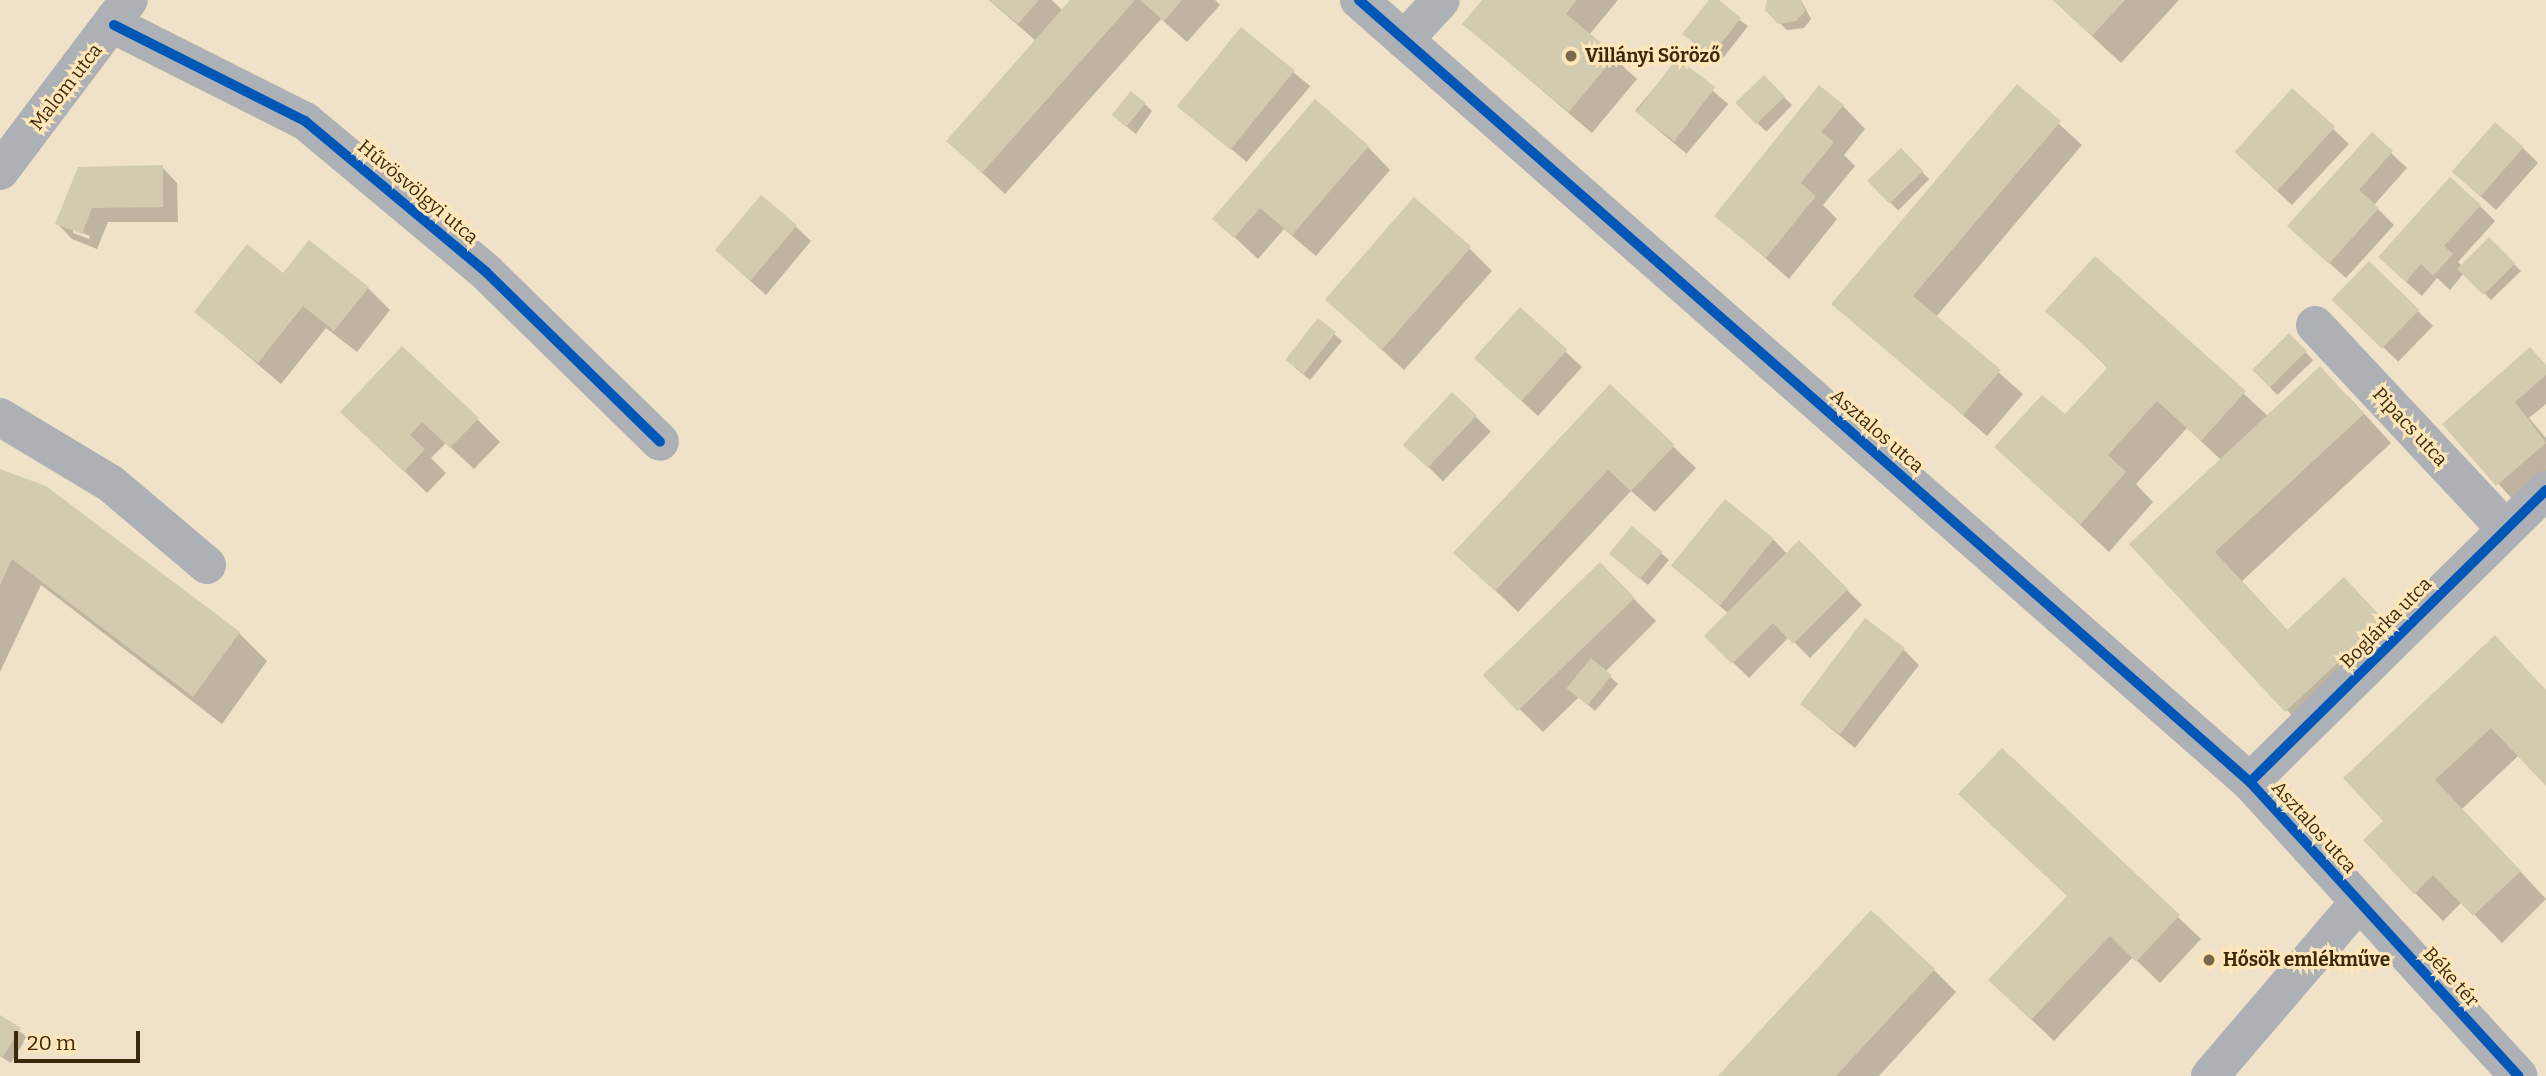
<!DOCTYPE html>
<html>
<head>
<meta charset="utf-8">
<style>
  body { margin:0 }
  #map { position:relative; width:2546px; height:1076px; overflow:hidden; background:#efe2c9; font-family:Bitter,serif }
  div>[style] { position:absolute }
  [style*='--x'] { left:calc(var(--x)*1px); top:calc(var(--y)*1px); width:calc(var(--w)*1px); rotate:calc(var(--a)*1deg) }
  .shadow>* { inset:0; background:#0003; transform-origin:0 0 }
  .building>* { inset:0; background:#d3cbb0; transform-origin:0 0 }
  .minor>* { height:38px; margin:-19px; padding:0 19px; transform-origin:19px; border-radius:19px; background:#adb0b5 }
  .cycleway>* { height:10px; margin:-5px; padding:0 5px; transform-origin:5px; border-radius:5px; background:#0057b8 }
  .dots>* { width:19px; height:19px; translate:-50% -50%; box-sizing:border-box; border:4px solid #ffe6b9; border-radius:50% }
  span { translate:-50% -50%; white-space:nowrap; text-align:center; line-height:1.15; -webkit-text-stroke:6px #ffe6b9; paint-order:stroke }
  .poi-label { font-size:19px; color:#3b2a09; font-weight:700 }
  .left { translate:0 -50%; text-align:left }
  .street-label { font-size:19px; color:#3b2a09 }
  .scale { position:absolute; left:14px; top:1031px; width:126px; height:32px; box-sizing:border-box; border:4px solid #3b2a09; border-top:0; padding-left:9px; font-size:21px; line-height:24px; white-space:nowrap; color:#3b2a09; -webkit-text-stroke:5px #ffe6b9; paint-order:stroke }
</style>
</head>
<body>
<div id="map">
  <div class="shadow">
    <i style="clip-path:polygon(989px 0,1052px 0,1063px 11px,1073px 0,1215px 0,1220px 5px,1187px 42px,1161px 19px,1005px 194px,948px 141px,1036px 41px)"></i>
    <i style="clip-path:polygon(1484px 0,1618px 0,1589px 35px,1637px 79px,1592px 133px,1464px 24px)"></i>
    <i style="clip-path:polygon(1711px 0,1748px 26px,1720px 62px,1692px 41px)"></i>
    <i style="clip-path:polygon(1768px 0,1801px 0,1811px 19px,1804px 28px,1787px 30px,1766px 10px)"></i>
    <i style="clip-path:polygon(2053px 0,2179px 0,2121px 63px)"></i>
    <i style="left:1242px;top:29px;width:89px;height:99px;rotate:40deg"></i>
    <i style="left:1677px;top:61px;width:67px;height:65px;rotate:40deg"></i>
    <i style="left:1764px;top:78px;width:39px;height:37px;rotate:44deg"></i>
    <i style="clip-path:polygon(2017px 86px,2082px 145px,1936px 317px,2023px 394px,1987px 436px,1833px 303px)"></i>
    <i style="clip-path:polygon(2292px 90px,2349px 144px,2292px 205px,2250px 166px)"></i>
    <i style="clip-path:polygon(1145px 104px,1152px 111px,1136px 134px,1122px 123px)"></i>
    <i style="clip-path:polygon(1843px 106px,1865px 129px,1844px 155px,1855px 166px,1823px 205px,1837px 219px,1789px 279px,1716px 215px)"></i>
    <i style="clip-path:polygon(2372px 135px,2407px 168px,2374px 205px,2394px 225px,2346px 278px,2305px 241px)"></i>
    <i style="clip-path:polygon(1368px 147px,1390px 170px,1316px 256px,1284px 229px,1258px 259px,1215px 219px)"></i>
    <i style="clip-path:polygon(2523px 148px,2538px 163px,2496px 210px,2469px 186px)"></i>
    <i style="left:1901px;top:151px;width:40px;height:44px;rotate:45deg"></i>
    <i style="clip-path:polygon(evenodd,162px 167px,177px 183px,178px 222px,108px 222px,97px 249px,72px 239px,57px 223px,162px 167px,73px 229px,90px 236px,89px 239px,73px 233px,73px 229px)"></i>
    <i style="clip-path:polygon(2480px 206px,2495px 221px,2458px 262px,2462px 266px,2489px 239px,2521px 271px,2491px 300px,2464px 273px,2450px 290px,2437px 278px,2422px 296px,2395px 272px)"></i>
    <i style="clip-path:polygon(795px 226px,811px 241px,766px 295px,717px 251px)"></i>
    <i style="clip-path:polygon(1470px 249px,1492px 271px,1404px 370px,1326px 299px)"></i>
    <i style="clip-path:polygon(2096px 258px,2268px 416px,2348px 396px,2391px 443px,2242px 581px,2289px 632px,2372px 608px,2411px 649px,2314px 739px,2131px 544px,2221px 460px,2187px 428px,2136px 484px,2153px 502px,2109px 552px,1996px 447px,2065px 417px,2109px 369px,2048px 311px)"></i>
    <i style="left:2369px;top:264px;width:89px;height:50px;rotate:44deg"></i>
    <i style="clip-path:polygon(283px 275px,368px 288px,390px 310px,357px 352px,326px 328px,281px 384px,196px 312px)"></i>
    <i style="clip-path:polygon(1520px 309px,1582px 367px,1538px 416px,1491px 373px)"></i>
    <i style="clip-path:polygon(1318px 320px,1342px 341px,1310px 380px,1294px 367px)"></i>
    <i style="left:2289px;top:335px;width:35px;height:50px;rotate:46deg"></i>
    <i style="clip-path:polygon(2546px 365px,2546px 404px,2529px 418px,2546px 438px,2546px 471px,2513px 500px,2445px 424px)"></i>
    <i style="clip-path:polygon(1610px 387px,1696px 468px,1655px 512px,1631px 491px,1518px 612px,1456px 553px)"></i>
    <i style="left:1452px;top:394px;width:54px;height:69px;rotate:44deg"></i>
    <i style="clip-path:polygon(343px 412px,477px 419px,500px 442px,474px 469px,446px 443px,431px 458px,446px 473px,427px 493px)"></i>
    <i style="clip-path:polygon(0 471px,239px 633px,267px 661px,222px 724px,41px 585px,0 672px)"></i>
    <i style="clip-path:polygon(1773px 539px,1787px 554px,1799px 542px,1862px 605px,1810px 658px,1789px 637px,1749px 678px,1706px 636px,1728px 613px,1674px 567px)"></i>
    <i style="clip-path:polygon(1661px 553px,1669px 560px,1648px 585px,1619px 561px)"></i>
    <i style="clip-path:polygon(1600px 565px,1656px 621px,1605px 672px,1618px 684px,1595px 711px,1579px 697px,1543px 732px,1486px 676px)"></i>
    <i style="clip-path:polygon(1903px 649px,1919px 665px,1855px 748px,1801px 704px)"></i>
    <i style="clip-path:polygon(2546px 690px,2546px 784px,2519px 755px,2462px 809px,2546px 899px,2502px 943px,2462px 902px,2443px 921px,2415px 893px,2386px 821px,2345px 778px)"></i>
    <i style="clip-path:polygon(2002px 750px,2201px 939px,2160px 983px,2133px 957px,2054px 1041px,2013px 1002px,2068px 897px)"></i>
    <i style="clip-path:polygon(1934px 970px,1956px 992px,1879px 1076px,1721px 1076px)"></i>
    <i style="clip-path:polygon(0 1017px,27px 1037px,11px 1063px,0 1056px)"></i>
  </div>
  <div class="building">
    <i style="clip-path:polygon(990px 0,1039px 0,1018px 24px)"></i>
    <i style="clip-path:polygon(1070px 0,1135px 0,982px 173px,946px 141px)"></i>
    <i style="clip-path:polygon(1140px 0,1182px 0,1164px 21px)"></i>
    <i style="clip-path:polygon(1482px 0,1577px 0,1566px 14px,1616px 55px,1569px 112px,1462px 24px)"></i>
    <i style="clip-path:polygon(1709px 0,1719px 0,1741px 18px,1711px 56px,1682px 34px)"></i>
    <i style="clip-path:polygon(1767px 0,1801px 0,1805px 11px,1796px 21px,1778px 24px,1765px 10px)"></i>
    <i style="clip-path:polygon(2053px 0,2125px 0,2092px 36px)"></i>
    <i style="left:1241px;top:27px;width:69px;height:102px;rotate:39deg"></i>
    <i style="left:1677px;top:58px;width:48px;height:68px;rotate:37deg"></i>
    <i style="left:1764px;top:75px;width:30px;height:40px;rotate:46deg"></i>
    <i style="clip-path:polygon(2017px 84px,2061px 121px,1913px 296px,2001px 370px,1963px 415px,1831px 304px)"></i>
    <i style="clip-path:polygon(1819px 85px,1844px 105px,1821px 132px,1834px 142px,1801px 183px,1816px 196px,1766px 258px,1714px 216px)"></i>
    <i style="left:2292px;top:88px;width:58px;height:86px;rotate:42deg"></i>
    <i style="left:1131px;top:91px;width:19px;height:31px;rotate:39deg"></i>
    <i style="clip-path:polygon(1315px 99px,1369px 146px,1292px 235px,1260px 208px,1234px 238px,1212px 219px)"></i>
    <i style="left:2495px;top:122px;width:38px;height:66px;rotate:41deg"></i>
    <i style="clip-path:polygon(2372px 132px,2393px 151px,2359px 190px,2379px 208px,2329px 264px,2287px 226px)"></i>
    <i style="left:1901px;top:148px;width:32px;height:47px;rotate:46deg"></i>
    <i style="clip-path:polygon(163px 165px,163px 207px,92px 208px,82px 234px,55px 224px,78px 167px)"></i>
    <i style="clip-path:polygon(2450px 177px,2481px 205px,2444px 246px,2453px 254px,2433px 276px,2421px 264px,2406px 282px,2378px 257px)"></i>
    <i style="left:761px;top:195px;width:47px;height:72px;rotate:40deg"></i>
    <i style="left:1414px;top:197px;width:76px;height:136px;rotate:41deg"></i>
    <i style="left:2489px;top:237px;width:37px;height:45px;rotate:45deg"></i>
    <i style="clip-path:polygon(309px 240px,369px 287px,334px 331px,303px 306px,258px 363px,194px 312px,247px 244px,283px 273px)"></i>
    <i style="clip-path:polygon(2095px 256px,2246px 391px,2201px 441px,2157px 401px,2108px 455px,2126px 472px,2080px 525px,1994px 447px,2042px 395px,2065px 414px,2108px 367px,2045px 311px)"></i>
    <i style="left:2369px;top:261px;width:70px;height:54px;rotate:44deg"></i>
    <i style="left:1520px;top:307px;width:64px;height:69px;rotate:42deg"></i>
    <i style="left:1318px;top:318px;width:23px;height:53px;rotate:38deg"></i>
    <i style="left:2289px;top:333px;width:25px;height:52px;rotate:45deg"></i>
    <i style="clip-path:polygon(402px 346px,479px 418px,450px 448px,422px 422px,410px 435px,425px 449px,404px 472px,340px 412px)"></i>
    <i style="clip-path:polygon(2530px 347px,2546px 365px,2546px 375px,2515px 402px,2546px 443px,2496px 486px,2442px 424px)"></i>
    <i style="clip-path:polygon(2320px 366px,2364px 414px,2215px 552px,2287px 630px,2344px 577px,2384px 620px,2285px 712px,2129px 544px)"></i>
    <i style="clip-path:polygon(1610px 384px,1675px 445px,1631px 491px,1608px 470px,1495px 591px,1453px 553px)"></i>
    <i style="left:1452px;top:392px;width:34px;height:72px;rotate:43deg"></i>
    <i style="clip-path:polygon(0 469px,46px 486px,240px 632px,193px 697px,12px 559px,0 585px)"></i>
    <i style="left:1725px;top:499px;width:63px;height:86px;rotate:39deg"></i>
    <i style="left:1632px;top:526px;width:40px;height:36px;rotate:40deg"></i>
    <i style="clip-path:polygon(1799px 540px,1848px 589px,1793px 644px,1773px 623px,1732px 664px,1704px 636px)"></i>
    <i style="left:1600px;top:562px;width:50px;height:163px;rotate:46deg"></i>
    <i style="left:1865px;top:618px;width:50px;height:108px;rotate:37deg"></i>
    <i style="clip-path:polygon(2495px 635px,2546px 690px,2546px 786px,2491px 728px,2435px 780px,2521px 871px,2473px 916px,2433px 875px,2414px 894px,2363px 840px,2383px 821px,2343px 778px)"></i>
    <i style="left:1591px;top:658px;width:27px;height:39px;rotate:39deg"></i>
    <i style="clip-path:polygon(2002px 748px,2180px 915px,2136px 962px,2110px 936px,2031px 1020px,1988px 980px,2067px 896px,1958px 794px)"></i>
    <i style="clip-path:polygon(1871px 910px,1935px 969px,1836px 1076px,1718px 1076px)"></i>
    <i style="clip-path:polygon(0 1015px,21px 1028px,3px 1057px,0 1055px)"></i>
  </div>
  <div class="minor">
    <i style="--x:1359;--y:0;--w:1185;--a:41.27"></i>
    <i style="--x:2250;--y:782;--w:398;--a:47.6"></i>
    <i style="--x:114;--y:25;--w:214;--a:26.7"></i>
    <i style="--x:305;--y:121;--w:236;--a:39.8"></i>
    <i style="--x:486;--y:272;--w:243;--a:44.3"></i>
    <i style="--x:1404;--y:40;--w:54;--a:-47.2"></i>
    <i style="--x:0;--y:171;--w:214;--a:-53"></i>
    <i style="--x:2315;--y:325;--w:279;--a:46.9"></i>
    <i style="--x:0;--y:417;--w:128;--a:31"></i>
    <i style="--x:110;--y:483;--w:127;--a:40.2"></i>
    <i style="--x:2250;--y:782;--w:416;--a:-44.6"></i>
    <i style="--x:2210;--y:1076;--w:229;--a:-49.4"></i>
  </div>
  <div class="cycleway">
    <i style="--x:1359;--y:0;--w:1185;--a:41.27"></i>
    <i style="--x:2250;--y:782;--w:398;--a:47.6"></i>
    <i style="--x:114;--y:25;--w:214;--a:26.7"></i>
    <i style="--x:305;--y:121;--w:236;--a:39.8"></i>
    <i style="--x:486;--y:272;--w:243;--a:44.3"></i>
    <i style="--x:2250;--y:782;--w:416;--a:-44.6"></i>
  </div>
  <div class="dots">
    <i style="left:1571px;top:56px;background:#7a6a4c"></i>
    <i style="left:2209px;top:960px;background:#7a6a4c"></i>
  </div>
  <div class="poi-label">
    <span class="left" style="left:1585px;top:56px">Villányi Söröző</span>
    <span class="left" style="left:2223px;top:960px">Hősök emlékműve</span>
  </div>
  <div class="street-label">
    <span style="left:66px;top:87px;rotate:-52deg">Malom utca</span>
    <span style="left:418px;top:192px;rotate:40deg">Hűvösvölgyi utca</span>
    <span style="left:2410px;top:427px;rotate:47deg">Pipacs utca</span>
    <span style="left:1877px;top:431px;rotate:41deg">Asztalos utca</span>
    <span style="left:2386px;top:623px;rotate:-45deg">Boglárka utca</span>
    <span style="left:2314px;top:827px;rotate:48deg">Asztalos utca</span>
    <span style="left:2451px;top:977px;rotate:48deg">Béke tér</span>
  </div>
  <div class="scale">20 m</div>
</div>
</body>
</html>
